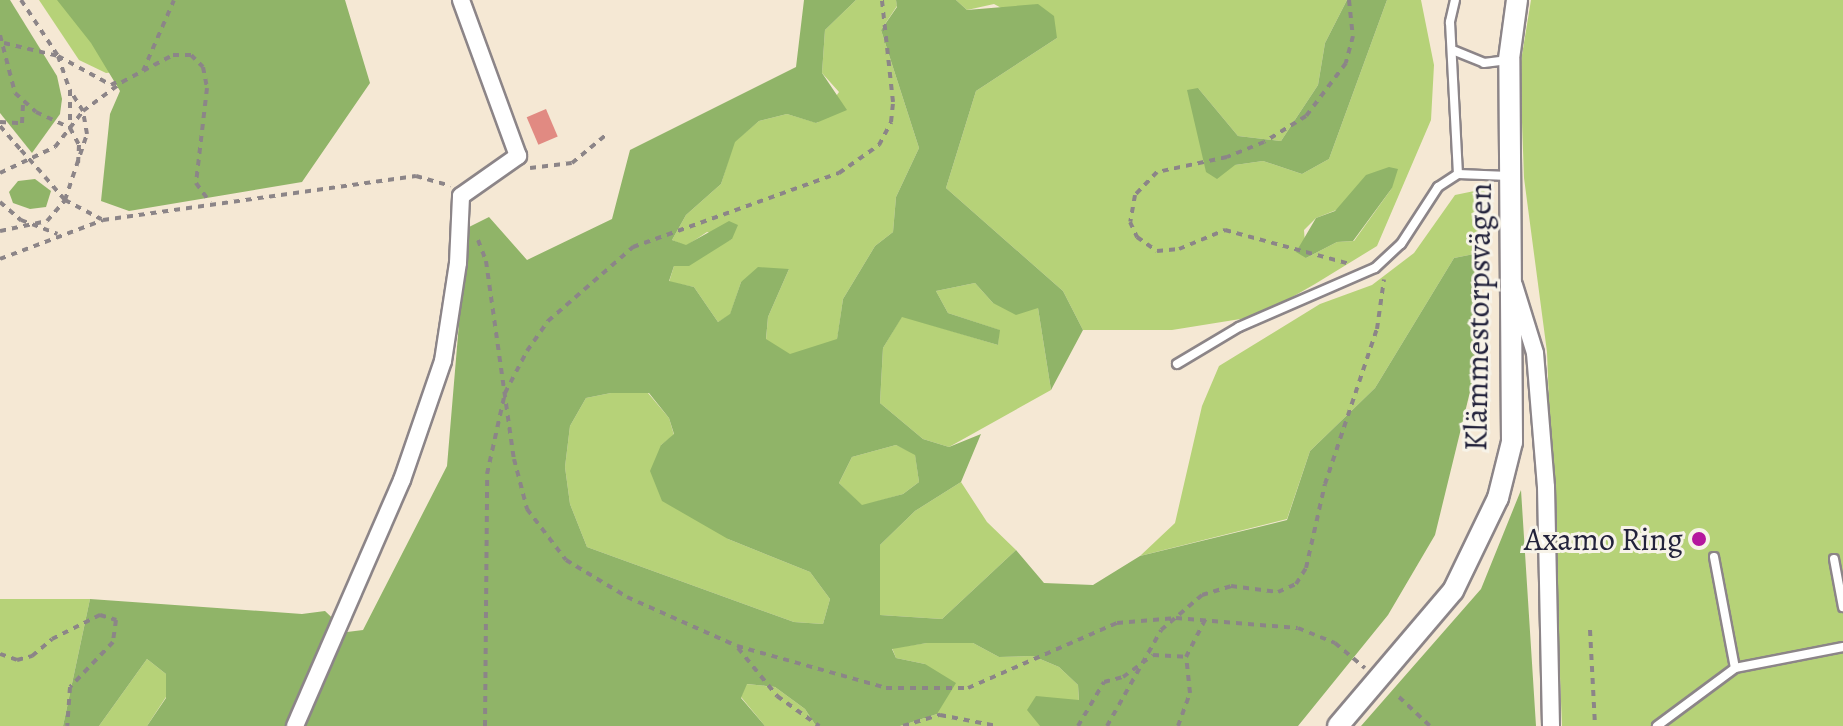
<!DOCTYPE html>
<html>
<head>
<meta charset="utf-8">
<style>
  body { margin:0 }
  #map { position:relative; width:1843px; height:726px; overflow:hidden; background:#f5e8d4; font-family:Alegreya,serif }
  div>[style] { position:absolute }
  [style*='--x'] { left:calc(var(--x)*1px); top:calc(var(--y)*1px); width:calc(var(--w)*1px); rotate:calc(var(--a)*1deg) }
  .green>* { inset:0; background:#b6d278 }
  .forest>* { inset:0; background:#90b468 }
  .building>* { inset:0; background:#e18a82; transform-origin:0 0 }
  .path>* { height:4px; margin-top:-2px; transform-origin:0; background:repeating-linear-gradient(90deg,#8c8588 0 6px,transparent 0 12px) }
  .roads { filter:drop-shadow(2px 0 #8c8588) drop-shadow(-2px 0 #8c8588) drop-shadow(0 2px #8c8588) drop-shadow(0 -2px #8c8588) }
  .service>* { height:8px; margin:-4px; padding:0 4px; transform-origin:4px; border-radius:4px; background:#fff }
  .minor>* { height:16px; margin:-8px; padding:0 8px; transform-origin:8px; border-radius:8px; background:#fff }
  .tertiary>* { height:20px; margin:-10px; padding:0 10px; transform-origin:10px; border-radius:10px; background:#fff }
  .path-bridge>* { height:4px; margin-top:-2px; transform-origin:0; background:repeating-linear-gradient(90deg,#8c8588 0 6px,transparent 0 12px) }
  .dots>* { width:22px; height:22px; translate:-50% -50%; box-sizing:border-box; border:4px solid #f7f3e8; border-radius:50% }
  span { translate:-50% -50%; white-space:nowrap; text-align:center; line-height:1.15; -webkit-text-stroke:6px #f7f3e8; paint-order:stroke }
  .street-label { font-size:32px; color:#22223b }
  .poi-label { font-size:32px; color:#22223b }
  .right { translate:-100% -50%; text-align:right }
</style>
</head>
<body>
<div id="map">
  <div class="green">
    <i style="clip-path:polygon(39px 0,164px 0,126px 71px,106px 73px,79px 60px)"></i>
    <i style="clip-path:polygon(856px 0,896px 0,897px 6px,881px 30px,919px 148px,896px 197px,893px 232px,875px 246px,843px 299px,837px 340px,790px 355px,766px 340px,768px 317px,789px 269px,741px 282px,730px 315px,718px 322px,694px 287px,669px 282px,674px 266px,732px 239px,707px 232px,686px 246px,672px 240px,686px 215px,721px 184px,734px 142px,759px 121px,787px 114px,817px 123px,839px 92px,822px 73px,825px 30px)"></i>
    <i style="clip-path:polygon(evenodd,956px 0,1347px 0,1325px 43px,1318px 85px,1281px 141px,1238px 136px,1198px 88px,1235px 165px,1263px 161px,1302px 174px,1329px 159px,1387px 0,1421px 0,1434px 65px,1431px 120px,1377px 246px,1315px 284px,1259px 316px,1172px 330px,1083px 330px,1063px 291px,946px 188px,976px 91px,1057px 38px,994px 4px,967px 10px,956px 0,1392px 188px,1354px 241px,1337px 242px,1306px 258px,1304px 230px,1316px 218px,1392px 188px)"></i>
    <i style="clip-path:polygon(1531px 0,1843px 0,1843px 726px,1562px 726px,1547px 352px,1524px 178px,1520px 67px)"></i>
    <i style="clip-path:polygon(1484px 189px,1488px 207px,1474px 254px,1454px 258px,1375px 388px,1310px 451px,1287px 519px,1140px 556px,1175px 523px,1202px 406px,1219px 366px,1320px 304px,1372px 285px,1414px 253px,1455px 195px)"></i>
    <i style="clip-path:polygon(975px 283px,993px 303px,1038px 308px,1051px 390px,949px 447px,923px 439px,880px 403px,883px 348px,902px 316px,998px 345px,999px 330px,948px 313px,936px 291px)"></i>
    <i style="clip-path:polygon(611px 393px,648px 393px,669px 418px,674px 435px,661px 445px,728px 539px,810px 572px,830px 599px,823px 624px,794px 622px,587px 547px,570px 504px,565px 467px,570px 426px,586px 398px)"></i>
    <i style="clip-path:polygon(896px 445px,915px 454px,919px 482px,903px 494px,862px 506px,839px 483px,852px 457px)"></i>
    <i style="clip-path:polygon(961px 482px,987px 522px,1016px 550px,942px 619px,880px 615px,880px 545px,915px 511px)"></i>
    <i style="clip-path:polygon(0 599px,90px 599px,63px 726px,0 726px)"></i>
    <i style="clip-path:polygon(927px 643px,973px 643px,999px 657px,1033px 656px,1059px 667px,1078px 685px,1079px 701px,1036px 697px,1040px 726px,900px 726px,937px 714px,925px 664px,896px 658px,892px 648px)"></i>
    <i style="clip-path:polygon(147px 659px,166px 674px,166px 697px,147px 726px,99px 726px)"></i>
    <i style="clip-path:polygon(746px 684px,775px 687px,805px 709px,816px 726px,765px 726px,741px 697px)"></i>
  </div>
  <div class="forest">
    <i style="clip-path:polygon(0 0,10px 0,57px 76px,62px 99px,60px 114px,32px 153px,0 113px)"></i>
    <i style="clip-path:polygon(57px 0,345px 0,370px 83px,302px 182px,129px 211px,101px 201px,110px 114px,120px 91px,91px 43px)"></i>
    <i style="clip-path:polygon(evenodd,804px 0,856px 0,825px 30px,822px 73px,847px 110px,816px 123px,787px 114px,759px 121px,735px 142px,721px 184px,686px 215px,672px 240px,686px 245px,729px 221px,738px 225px,732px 239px,689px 266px,674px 266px,669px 281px,694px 287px,718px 322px,730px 314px,741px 282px,758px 267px,789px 269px,768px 317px,766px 339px,790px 354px,837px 339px,843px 299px,875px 246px,893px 232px,896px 197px,919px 148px,881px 30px,897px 7px,896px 0,956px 0,967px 10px,1038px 4px,1054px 16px,1057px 38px,976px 91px,946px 188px,1063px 291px,1083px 330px,1051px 390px,1038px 308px,1016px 315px,993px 303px,975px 283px,936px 291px,948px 313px,1000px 330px,998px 345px,902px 317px,883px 348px,880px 403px,923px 439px,949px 447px,981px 434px,961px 482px,915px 511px,880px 545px,880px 615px,942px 619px,1016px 550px,1044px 583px,1093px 585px,1140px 556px,1287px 520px,1310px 451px,1375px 388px,1454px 258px,1474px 254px,1478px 359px,1435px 535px,1388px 615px,1298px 726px,1040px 726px,1027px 710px,1036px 696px,1079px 700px,1078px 685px,1059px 667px,1033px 656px,999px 657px,973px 643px,927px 643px,892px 649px,896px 658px,925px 664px,956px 683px,937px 714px,900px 726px,816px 726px,805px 709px,775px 687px,747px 684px,741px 698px,765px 726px,147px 726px,166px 698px,166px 674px,147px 659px,99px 726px,63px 726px,90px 599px,302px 614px,325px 611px,347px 632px,363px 630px,447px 466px,467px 228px,489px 217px,527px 260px,612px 219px,630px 150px,796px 67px,804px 0,611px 393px,649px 393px,669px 418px,674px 434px,661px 445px,650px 471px,662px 501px,728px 539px,810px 572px,830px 599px,823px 624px,794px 622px,587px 547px,570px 504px,565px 467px,570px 426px,586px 398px,611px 393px,804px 0,896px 445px,915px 455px,919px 482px,903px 494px,862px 505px,839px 483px,852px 457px,896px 445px)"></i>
    <i style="clip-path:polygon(1347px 0,1387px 0,1329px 159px,1302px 174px,1263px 161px,1235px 165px,1217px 179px,1206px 172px,1187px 90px,1198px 88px,1238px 136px,1281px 141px,1318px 85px,1325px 43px)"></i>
    <i style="clip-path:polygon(1389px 167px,1398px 169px,1392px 188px,1353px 241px,1337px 242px,1306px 258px,1296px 252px,1316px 218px,1335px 211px,1366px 175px)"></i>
    <i style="clip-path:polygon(35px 179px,51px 191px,46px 207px,30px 209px,13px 203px,9px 192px,18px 181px)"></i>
    <i style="clip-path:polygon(1521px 490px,1536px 726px,1361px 726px,1481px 589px)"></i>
  </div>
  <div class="building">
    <i style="left:546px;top:109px;width:30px;height:21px;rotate:67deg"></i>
  </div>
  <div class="path">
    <i style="--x:21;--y:0;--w:67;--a:56.5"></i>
    <i style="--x:58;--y:56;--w:60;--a:28.7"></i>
    <i style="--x:111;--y:85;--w:10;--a:-29"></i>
    <i style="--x:1349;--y:0;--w:36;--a:84"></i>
    <i style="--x:1353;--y:36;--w:28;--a:105"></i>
    <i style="--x:1346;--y:63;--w:66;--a:127"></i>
    <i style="--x:1306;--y:116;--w:49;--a:148.2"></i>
    <i style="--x:1264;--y:142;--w:40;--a:158"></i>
    <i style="--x:1227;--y:157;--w:72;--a:167.9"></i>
    <i style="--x:1157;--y:172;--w:32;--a:134"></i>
    <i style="--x:1135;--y:195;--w:27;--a:100"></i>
    <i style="--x:1130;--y:222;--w:17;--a:65"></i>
    <i style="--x:1137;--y:237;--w:24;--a:35"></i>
    <i style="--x:1157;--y:251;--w:22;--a:-5"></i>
    <i style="--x:1179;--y:249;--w:50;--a:-22.4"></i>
    <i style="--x:1225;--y:230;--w:130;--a:15.2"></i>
    <i style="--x:0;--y:35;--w:60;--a:75.5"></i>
    <i style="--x:15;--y:93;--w:28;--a:42"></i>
    <i style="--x:36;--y:112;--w:38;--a:25"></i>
    <i style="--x:4;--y:43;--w:56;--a:13.5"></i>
    <i style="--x:58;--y:56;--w:36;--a:71"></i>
    <i style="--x:70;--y:90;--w:38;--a:90"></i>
    <i style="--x:70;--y:128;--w:19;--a:62"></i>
    <i style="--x:79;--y:145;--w:20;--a:93"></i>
    <i style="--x:143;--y:71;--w:77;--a:-66.4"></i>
    <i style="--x:0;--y:122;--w:22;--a:3"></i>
    <i style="--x:22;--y:123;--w:20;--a:-87"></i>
    <i style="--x:0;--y:126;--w:32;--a:49"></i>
    <i style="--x:530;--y:168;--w:42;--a:-6.8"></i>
    <i style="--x:572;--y:163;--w:45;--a:-39.6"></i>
    <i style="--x:0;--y:173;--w:61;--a:-25.3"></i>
    <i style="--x:55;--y:147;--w:46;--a:-52.1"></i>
    <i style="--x:83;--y:111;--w:49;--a:-36.6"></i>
    <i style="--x:122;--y:82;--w:58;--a:-27.9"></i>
    <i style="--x:173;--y:55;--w:18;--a:0"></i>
    <i style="--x:191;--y:55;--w:17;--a:45"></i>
    <i style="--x:203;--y:67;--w:21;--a:79"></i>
    <i style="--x:207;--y:88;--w:96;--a:96.6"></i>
    <i style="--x:196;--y:183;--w:24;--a:54"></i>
    <i style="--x:45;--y:177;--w:30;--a:49"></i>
    <i style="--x:65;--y:200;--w:41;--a:27.8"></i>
    <i style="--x:0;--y:202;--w:28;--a:41"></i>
    <i style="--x:21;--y:220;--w:39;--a:21"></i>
    <i style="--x:0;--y:231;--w:48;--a:-12"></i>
    <i style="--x:47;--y:221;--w:28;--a:-49"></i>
    <i style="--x:65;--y:200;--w:70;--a:-71.6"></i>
    <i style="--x:87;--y:134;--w:23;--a:-100"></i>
    <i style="--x:83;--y:111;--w:25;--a:-122"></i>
    <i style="--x:478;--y:240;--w:22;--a:69"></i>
    <i style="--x:486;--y:261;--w:200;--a:82"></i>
    <i style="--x:514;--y:459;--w:52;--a:75.4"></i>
    <i style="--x:527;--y:509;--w:64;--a:52.6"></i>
    <i style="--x:566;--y:560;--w:71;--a:31.2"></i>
    <i style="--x:627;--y:597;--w:120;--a:24"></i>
    <i style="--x:737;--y:646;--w:155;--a:15.7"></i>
    <i style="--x:886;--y:688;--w:82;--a:0"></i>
    <i style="--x:968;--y:688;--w:163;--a:-23.6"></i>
    <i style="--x:1117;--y:623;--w:59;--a:-4.8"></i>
    <i style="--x:1176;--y:618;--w:122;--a:4.7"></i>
    <i style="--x:1298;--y:628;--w:40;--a:22"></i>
    <i style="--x:1335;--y:643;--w:39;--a:40"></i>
    <i style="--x:0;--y:259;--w:110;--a:-20.7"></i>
    <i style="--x:103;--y:220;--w:316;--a:-8"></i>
    <i style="--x:416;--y:176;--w:36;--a:16"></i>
    <i style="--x:1590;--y:630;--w:96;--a:87"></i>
    <i style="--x:738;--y:648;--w:62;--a:50.9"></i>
    <i style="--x:777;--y:696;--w:52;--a:35.5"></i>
    <i style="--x:0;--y:654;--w:18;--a:19"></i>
    <i style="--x:17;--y:660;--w:16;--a:-15"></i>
    <i style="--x:32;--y:656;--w:26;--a:-40"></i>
    <i style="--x:52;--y:639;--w:54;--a:-26.6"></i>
    <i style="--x:100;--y:615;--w:17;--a:17"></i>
    <i style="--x:116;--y:620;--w:22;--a:98"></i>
    <i style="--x:113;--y:642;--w:62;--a:133.7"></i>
    <i style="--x:70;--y:687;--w:39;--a:94"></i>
    <i style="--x:1399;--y:697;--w:42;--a:43.1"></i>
    <i style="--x:485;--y:726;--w:252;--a:-89.5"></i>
    <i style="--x:487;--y:474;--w:83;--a:-77.5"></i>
    <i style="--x:505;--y:393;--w:47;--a:-62.4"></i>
    <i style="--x:527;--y:351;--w:37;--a:-55"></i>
    <i style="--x:548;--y:321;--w:113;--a:-41"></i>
    <i style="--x:633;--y:247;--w:219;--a:-19.8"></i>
    <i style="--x:839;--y:173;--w:49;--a:-35"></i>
    <i style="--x:879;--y:145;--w:26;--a:-62"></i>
    <i style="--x:891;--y:122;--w:20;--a:-84"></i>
    <i style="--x:893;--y:102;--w:103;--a:-96.2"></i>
    <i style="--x:903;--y:726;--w:39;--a:-17"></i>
    <i style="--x:940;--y:715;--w:58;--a:10.9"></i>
    <i style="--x:1078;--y:726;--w:51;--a:-59.4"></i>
    <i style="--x:1104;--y:682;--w:20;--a:-15"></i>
    <i style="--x:1123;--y:677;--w:37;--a:-36"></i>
    <i style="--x:1153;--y:655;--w:33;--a:3"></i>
    <i style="--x:1107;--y:726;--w:110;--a:-60.6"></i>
    <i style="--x:1161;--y:630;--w:54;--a:-40.5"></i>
    <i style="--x:1202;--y:595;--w:30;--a:-17"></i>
    <i style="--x:1231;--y:586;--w:47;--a:7.3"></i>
    <i style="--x:1278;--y:592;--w:20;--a:-24"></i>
    <i style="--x:1296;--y:584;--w:19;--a:-58"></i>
    <i style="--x:1306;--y:568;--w:86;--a:-77.3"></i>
    <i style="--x:1325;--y:484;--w:163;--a:-71.5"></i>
    <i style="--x:1377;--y:329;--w:50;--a:-82"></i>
    <i style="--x:1178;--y:726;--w:35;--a:-70"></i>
    <i style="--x:1190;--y:693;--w:36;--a:-96"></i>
    <i style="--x:1186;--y:657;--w:44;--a:-62.9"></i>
  </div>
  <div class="roads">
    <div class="service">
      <i style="--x:1455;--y:0;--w:23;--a:103"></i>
      <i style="--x:1450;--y:22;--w:152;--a:87"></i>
      <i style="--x:1455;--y:51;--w:31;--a:22"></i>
      <i style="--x:1484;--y:63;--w:24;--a:-7"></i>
      <i style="--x:1177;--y:364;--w:72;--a:-30.8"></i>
      <i style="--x:1239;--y:327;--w:148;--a:-23.5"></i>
      <i style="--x:1375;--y:268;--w:35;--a:-43"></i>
      <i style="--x:1401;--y:244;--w:68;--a:-57"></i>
      <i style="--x:1438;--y:187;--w:24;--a:-33"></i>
      <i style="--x:1458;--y:174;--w:51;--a:2.2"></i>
      <i style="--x:1714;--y:557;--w:113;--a:79.3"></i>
      <i style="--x:1834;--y:559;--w:49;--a:79.4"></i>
      <i style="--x:1657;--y:726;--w:97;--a:-36.6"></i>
      <i style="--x:1735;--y:668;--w:110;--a:-11"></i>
    </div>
    <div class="minor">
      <i style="--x:1514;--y:285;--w:71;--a:72.8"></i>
      <i style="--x:1535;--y:353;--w:134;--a:85.3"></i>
      <i style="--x:1546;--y:487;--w:239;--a:88.8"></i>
      <i style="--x:295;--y:726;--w:268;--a:-66.5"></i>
      <i style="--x:402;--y:480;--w:126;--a:-71"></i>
      <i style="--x:443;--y:361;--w:99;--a:-81.3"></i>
      <i style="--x:458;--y:263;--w:67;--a:-87.4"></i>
      <i style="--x:461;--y:196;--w:70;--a:-35.1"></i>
      <i style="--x:518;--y:156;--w:166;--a:-110.1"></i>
    </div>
    <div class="tertiary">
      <i style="--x:1338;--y:726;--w:177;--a:-49.6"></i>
      <i style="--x:1453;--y:591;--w:103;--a:-64.2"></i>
      <i style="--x:1498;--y:498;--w:58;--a:-76"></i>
      <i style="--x:1512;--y:442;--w:383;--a:-90.4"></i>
      <i style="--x:1509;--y:59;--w:60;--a:-82.3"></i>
    </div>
  </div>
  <div class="path-bridge">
    <i style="--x:21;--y:150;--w:36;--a:48"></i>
  </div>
  <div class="dots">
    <i style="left:1699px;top:539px;background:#b5179e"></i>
  </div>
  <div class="street-label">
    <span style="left:1478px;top:317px;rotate:-89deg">Klämmestorpsvägen</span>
  </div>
  <div class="poi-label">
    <span class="right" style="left:1683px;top:539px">Axamo Ring</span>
  </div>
</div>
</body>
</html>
